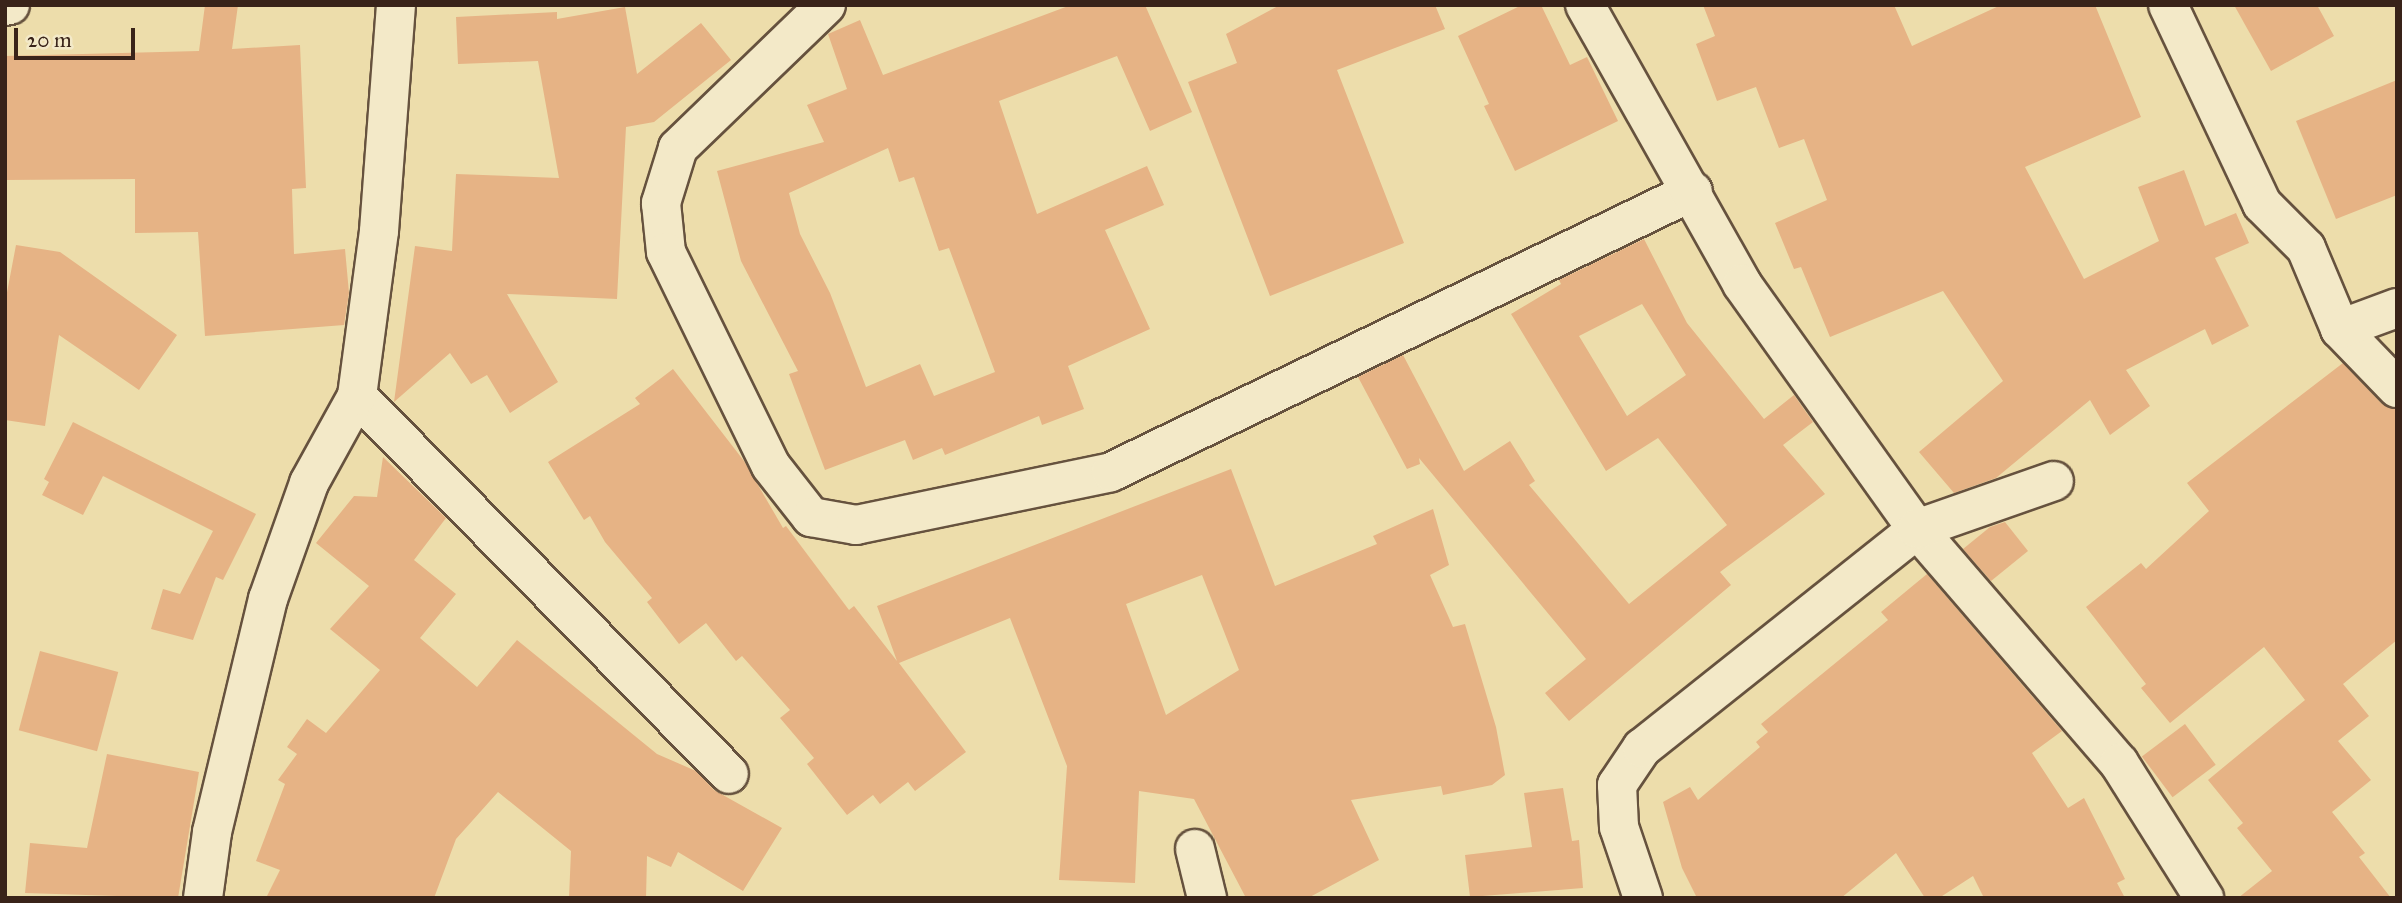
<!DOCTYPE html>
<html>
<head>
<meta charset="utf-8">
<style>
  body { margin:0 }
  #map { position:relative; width:2402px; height:903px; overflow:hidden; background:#edddab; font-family:"IM FELL Great Primer",serif }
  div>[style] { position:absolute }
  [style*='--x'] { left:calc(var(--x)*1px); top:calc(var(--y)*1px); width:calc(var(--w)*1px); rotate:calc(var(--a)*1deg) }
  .building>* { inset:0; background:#e6b385; transform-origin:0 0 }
  .roads { filter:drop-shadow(2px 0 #66523e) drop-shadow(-2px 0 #66523e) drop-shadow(0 2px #66523e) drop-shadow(0 -2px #66523e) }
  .street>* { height:38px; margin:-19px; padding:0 19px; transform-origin:19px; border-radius:19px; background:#f3e9c8 }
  span { translate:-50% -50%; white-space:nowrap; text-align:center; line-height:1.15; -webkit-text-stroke:6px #f3e9c8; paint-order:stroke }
  .frame { position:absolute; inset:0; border:7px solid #392319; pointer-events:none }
  .scale { position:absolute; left:14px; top:28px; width:121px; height:32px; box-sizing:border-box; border:4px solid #392319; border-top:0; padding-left:9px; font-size:21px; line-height:24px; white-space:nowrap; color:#392319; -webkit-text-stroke:5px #f3e9c8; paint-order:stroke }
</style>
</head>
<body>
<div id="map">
  <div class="building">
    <i style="clip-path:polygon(205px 5px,238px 5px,232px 49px,300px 45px,306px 188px,292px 189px,294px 254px,345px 249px,349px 293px,344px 325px,205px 336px,198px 232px,135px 233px,135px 179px,5px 180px,5px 56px,199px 51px)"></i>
    <i style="clip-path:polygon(evenodd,1071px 5px,1145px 5px,1192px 112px,1150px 131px,1117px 56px,999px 101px,1037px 214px,1147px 166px,1164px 205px,1105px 230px,1150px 329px,1068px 366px,1084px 409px,1042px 425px,1039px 416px,945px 455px,942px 448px,913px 460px,905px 440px,825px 470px,789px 374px,798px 371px,741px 261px,717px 171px,824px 142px,807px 105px,847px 89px,828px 34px,860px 20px,883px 75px,1071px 5px,888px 148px,899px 182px,914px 177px,939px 251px,949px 248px,995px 372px,934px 396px,920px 364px,866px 387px,830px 293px,800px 234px,789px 193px,888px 148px)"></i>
    <i style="clip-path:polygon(1280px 5px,1435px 5px,1445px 29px,1337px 70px,1404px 243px,1270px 296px,1188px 82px,1237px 63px,1226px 34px)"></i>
    <i style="clip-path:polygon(1522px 5px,1541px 5px,1570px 65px,1587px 57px,1618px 121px,1515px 171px,1484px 106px,1489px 104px,1458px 36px)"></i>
    <i style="clip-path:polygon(1703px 5px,1894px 5px,1912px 46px,2001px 5px,2095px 5px,2141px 117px,2025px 167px,2084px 279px,2159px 241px,2138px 187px,2184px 170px,2205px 226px,2236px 213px,2249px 243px,2215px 258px,2249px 326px,2212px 345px,2205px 329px,2126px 370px,2150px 406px,2110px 435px,2090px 400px,1996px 478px,1954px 493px,1919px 452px,2003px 381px,1943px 291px,1830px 337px,1801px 267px,1794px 269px,1775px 223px,1827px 200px,1804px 139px,1779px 148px,1756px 87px,1717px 101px,1696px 44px,1715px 36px)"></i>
    <i style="clip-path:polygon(2234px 5px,2317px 5px,2334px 36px,2271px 71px)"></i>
    <i style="clip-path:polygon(625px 7px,637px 74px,701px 23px,731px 60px,654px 122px,626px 127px,617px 299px,507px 294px,558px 382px,510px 413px,487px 375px,471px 384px,450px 353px,394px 402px,415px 246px,452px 251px,456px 174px,559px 178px,538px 61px,458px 64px,456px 17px,557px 12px,557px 19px)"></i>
    <i style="clip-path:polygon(2397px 80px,2397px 195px,2336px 219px,2296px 121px)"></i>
    <i style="clip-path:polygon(evenodd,1644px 239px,1687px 323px,1764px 419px,1794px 395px,1813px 422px,1783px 445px,1825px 494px,1720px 572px,1731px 585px,1569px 721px,1545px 693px,1586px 659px,1419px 458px,1420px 464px,1407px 469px,1358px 377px,1403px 355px,1464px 471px,1510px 441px,1535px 481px,1529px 485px,1629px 604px,1727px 525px,1658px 438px,1606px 471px,1511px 314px,1561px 284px,1559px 280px,1644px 239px,1642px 304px,1686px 375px,1627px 416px,1579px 336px,1642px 304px)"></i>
    <i style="clip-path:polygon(16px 245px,60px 252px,177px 335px,139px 390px,59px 335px,45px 426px,5px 420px,5px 303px)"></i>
    <i style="clip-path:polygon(2343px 363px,2381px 403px,2397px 409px,2397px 640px,2343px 684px,2369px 716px,2338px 741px,2371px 780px,2332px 812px,2365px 853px,2359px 857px,2391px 898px,2238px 898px,2272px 871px,2237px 828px,2243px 823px,2208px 780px,2305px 700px,2264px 647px,2170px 723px,2141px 688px,2146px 684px,2086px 607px,2141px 563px,2146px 569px,2209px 511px,2187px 483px)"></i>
    <i style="clip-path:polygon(evenodd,673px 369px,744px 461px,783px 528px,786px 526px,849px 610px,854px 606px,897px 661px,877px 606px,1231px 469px,1275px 586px,1377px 544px,1373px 536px,1433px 509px,1449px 565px,1430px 575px,1453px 627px,1465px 624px,1496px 727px,1505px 775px,1492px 785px,1443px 795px,1441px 786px,1351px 800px,1379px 860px,1308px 898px,1246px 898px,1194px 799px,1139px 791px,1135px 883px,1059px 880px,1067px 766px,1010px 618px,899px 663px,966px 752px,915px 791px,908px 782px,880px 804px,873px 795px,847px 815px,807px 764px,814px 758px,780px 718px,790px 710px,742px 656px,736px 661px,706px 623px,679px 644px,647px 602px,652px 598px,605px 542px,590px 516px,584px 520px,548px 462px,640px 404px,635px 398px,673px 369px,1202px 575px,1239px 670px,1166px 715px,1126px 604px,1202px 575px)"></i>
    <i style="clip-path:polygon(73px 422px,256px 514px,223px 580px,216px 577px,193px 640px,151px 629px,163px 589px,180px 594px,213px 531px,103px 476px,83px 515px,42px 495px,49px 482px,44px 479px)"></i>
    <i style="clip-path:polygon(383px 457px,446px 518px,414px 560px,456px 594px,420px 638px,477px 687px,517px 640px,657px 754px,696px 771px,714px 790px,782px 828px,743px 891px,678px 852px,671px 867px,647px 856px,646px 898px,569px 898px,571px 851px,498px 792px,456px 839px,434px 898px,266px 898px,280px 870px,256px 861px,285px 784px,278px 780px,297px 754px,287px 747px,307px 719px,326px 733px,380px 670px,330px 629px,369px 586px,316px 543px,354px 496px,377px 497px)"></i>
    <i style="clip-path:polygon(2005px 522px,2028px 551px,1991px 581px,1963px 549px,1990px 527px)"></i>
    <i style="clip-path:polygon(1927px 574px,2062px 731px,2032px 753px,2068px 808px,2084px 798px,2125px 879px,2117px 883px,2125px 898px,1984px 898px,1973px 876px,1939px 898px,1925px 898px,1896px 853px,1841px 898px,1697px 898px,1682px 868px,1663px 802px,1690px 787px,1698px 800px,1760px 747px,1756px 742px,1768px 732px,1761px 724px,1888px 620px,1881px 612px)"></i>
    <i style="left:40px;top:651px;width:81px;height:82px;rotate:15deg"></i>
    <i style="left:2185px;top:724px;width:51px;height:54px;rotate:53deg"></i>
    <i style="clip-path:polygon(107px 754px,199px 772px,178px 898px,25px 893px,30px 843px,87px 848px)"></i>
    <i style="clip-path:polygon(1563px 788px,1572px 841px,1579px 840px,1583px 888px,1470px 897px,1465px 855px,1532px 847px,1524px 793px)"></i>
  </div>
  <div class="roads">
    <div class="street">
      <i style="--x:826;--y:5;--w:206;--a:136"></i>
      <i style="--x:678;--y:148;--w:58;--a:107.2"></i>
      <i style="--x:661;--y:203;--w:49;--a:84.2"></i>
      <i style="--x:666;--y:252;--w:238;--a:63.9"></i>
      <i style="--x:771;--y:466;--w:65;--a:51.9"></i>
      <i style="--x:811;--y:517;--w:46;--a:10.1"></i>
      <i style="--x:856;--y:525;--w:260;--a:-11.7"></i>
      <i style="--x:1111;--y:472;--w:646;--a:-25.77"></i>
      <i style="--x:1585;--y:5;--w:320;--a:60.6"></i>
      <i style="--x:1742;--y:284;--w:301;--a:54.5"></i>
      <i style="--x:1917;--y:529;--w:309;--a:49.2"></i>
      <i style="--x:2119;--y:763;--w:160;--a:57.8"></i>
      <i style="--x:2168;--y:5;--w:220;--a:64.7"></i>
      <i style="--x:2262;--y:204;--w:62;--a:45"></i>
      <i style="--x:2306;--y:248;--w:88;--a:67.2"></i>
      <i style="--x:2340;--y:329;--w:82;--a:46"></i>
      <i style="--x:5;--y:6;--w:5;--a:-11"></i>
      <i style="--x:2340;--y:329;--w:61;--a:-20.2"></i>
      <i style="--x:357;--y:396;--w:530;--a:45.46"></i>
      <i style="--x:1195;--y:849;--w:50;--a:76.2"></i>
      <i style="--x:203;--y:898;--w:67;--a:-82.2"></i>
      <i style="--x:212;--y:832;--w:240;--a:-76.5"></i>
      <i style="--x:268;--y:599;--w:123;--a:-70.5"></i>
      <i style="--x:309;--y:483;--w:99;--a:-61.1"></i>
      <i style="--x:357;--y:396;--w:166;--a:-82.4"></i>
      <i style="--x:379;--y:231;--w:227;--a:-85.7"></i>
      <i style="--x:1643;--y:898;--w:75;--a:-108.7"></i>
      <i style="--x:1619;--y:827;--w:42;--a:-92.7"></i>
      <i style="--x:1617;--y:785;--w:45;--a:-56"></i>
      <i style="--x:1642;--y:748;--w:352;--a:-38.5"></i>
      <i style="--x:1917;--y:529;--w:145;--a:-19.3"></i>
    </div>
  </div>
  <div class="frame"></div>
  <div class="scale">20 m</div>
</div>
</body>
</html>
